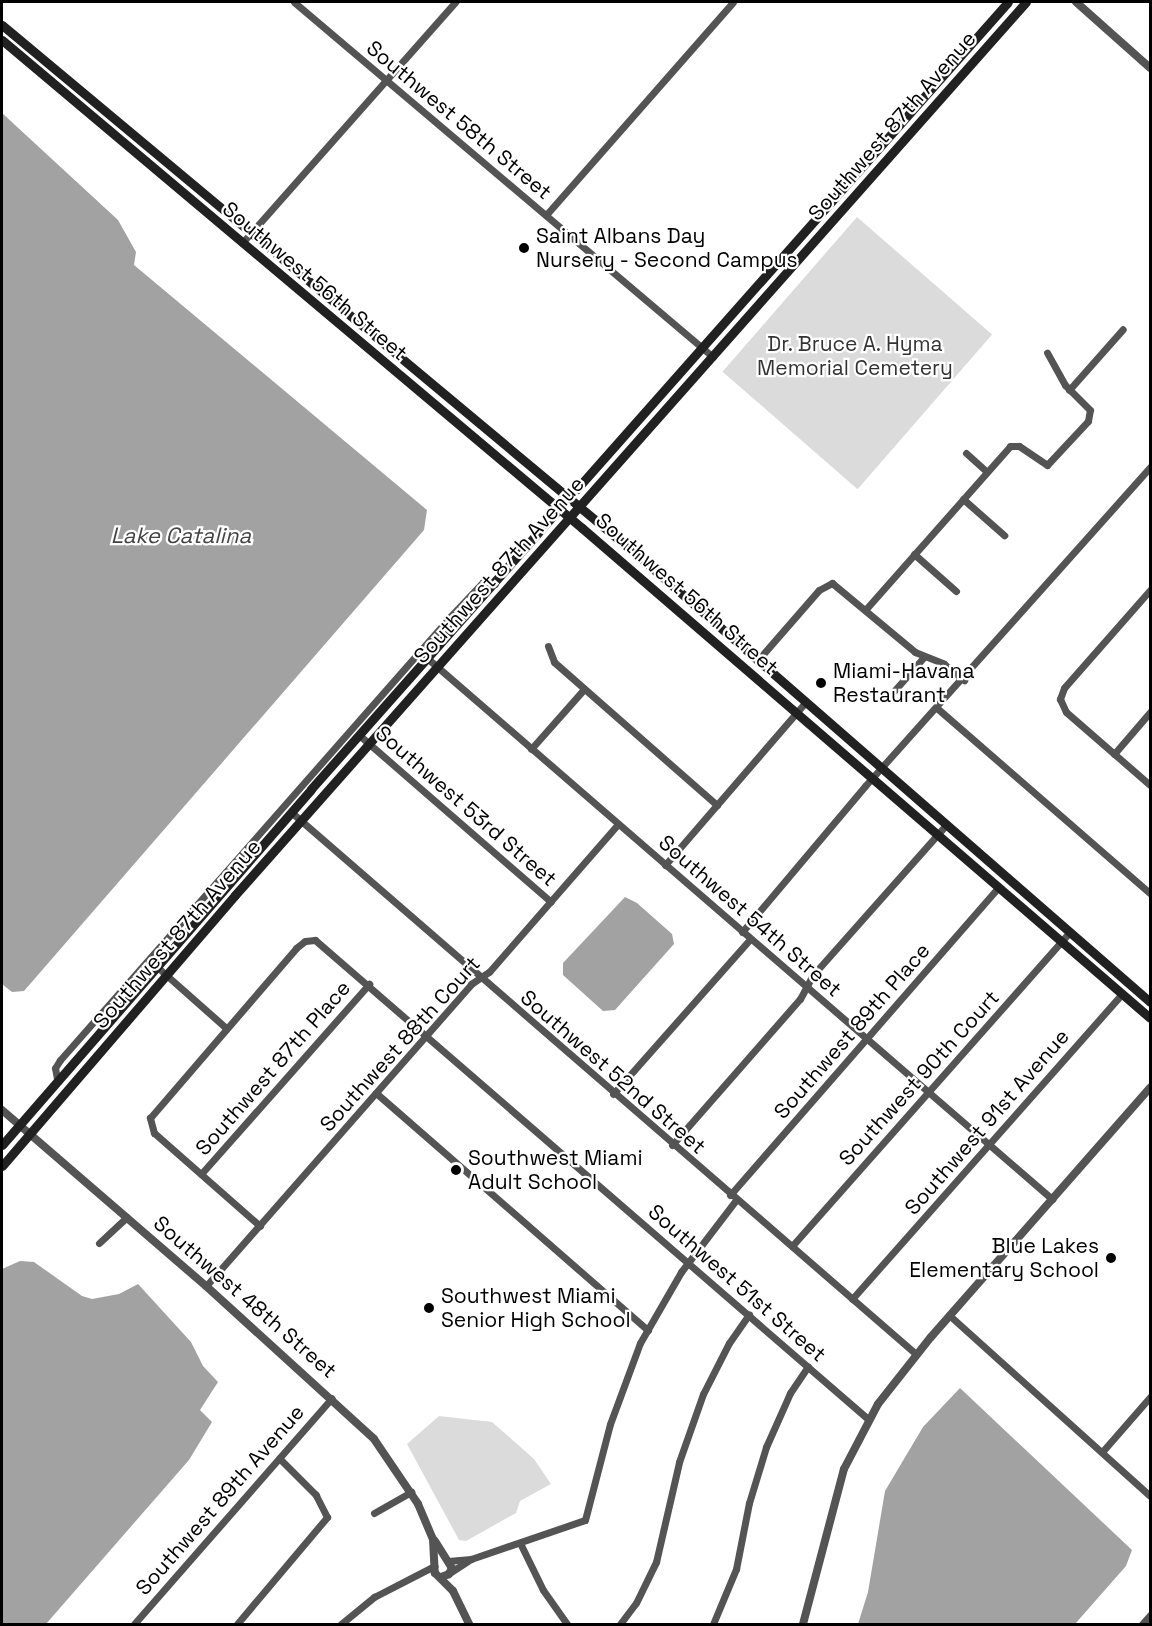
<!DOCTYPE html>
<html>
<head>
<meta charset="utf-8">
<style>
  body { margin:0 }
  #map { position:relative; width:1152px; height:1626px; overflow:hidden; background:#fff; font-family:"Space Grotesk",sans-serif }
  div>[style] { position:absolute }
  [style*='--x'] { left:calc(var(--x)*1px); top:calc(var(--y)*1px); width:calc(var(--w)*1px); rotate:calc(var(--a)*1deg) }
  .green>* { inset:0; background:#dbdbdb; transform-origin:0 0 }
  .water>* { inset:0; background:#a2a2a2 }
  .minor>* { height:7px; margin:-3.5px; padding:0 3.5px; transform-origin:3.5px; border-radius:3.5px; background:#545454 }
  .tertiary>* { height:8px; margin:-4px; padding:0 4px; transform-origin:4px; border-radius:4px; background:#545454 }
  .secondary>* { height:9px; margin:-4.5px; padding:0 4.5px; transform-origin:4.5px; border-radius:4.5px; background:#212121 }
  .dots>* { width:16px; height:16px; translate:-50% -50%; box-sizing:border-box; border:3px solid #fff; border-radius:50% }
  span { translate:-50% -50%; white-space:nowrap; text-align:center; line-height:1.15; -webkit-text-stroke:4.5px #fff; paint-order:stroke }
  .street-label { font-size:21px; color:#000 }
  .poi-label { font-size:21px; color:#000 }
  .left { translate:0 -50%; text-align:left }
  .right { translate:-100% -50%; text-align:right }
  .park-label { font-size:21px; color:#323232 }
  .water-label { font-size:22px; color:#434343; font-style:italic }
  .frame { position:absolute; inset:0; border:3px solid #000; pointer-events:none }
</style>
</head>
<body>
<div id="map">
  <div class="green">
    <i style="left:857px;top:217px;width:179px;height:205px;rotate:41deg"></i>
    <i style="clip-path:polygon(439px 1416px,492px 1422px,534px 1459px,551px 1484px,520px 1501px,516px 1513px,466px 1541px,459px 1540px,407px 1444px)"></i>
  </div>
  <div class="water">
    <i style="clip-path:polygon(2px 113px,118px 220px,136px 252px,134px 265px,427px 510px,424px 530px,24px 991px,12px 992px,2px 984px)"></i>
    <i style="clip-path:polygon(625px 897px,637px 903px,672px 934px,674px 944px,615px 1010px,603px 1011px,563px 975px,563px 963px)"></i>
    <i style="clip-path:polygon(20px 1261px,34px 1262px,82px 1296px,92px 1299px,119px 1294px,138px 1284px,191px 1342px,203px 1366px,218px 1382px,200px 1410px,212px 1422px,189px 1460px,46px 1624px,2px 1624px,2px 1269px)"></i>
    <i style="clip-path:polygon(960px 1388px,1132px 1550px,1126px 1566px,1075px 1624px,858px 1624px,868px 1592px,885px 1491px,923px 1427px)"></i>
  </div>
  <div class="minor">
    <i style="--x:294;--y:2;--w:549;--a:40.27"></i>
    <i style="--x:546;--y:215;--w:283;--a:-48.7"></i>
    <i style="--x:242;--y:243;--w:322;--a:-48.5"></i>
    <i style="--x:1069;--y:390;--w:81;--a:-48.5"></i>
    <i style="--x:966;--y:453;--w:28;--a:42"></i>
    <i style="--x:963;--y:499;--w:55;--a:41.3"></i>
    <i style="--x:914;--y:554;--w:56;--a:41.4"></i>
    <i style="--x:1150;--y:590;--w:130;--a:131.3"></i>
    <i style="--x:1064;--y:688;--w:12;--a:110"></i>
    <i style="--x:1060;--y:699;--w:14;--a:65"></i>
    <i style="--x:1066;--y:712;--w:111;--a:41"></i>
    <i style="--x:866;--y:609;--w:217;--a:-48.5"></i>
    <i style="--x:1010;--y:446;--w:9;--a:0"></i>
    <i style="--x:1019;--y:446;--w:34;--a:34"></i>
    <i style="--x:1047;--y:465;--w:60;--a:-47"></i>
    <i style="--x:1088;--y:421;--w:11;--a:-80"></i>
    <i style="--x:1090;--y:410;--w:35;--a:-135"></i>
    <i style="--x:1065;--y:385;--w:37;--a:-119"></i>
    <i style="--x:548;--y:646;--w:17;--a:69"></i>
    <i style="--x:554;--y:662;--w:217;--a:41.3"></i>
    <i style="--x:427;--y:658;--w:827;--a:40.88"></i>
    <i style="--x:757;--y:661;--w:94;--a:-48.9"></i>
    <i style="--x:819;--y:590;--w:15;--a:-28"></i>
    <i style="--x:832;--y:583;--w:108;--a:39.7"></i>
    <i style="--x:915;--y:652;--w:31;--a:22"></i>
    <i style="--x:944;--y:664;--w:26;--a:39"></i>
    <i style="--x:894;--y:691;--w:44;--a:-48.7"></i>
    <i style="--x:938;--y:709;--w:281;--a:41"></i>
    <i style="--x:359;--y:735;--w:254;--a:41"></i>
    <i style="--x:531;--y:749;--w:80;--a:-48.5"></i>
    <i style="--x:1114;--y:754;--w:55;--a:-49.4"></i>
    <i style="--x:291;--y:812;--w:827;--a:40.93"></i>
    <i style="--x:665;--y:865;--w:214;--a:-49.2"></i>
    <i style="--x:742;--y:932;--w:191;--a:-49.9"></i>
    <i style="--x:865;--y:786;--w:428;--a:-48.2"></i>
    <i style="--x:156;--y:966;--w:94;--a:41.5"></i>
    <i style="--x:57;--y:1079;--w:11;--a:-100"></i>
    <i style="--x:55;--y:1068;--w:9;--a:-58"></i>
    <i style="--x:60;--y:1060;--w:590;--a:-48.64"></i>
    <i style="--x:450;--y:617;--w:48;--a:-46.7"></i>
    <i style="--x:483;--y:582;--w:12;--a:9"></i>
    <i style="--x:376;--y:1093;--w:361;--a:41.1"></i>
    <i style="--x:613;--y:1094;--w:207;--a:-48.5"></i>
    <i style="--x:672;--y:1145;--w:194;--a:-48.8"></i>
    <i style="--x:800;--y:999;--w:26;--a:-62"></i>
    <i style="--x:812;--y:976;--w:202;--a:-48.4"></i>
    <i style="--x:201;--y:1174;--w:254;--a:-48.5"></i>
    <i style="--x:730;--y:1195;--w:409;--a:-48.9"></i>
    <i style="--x:260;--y:1226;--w:141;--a:-138.7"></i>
    <i style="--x:154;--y:1133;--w:16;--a:-105"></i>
    <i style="--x:150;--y:1118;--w:224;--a:-49.3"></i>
    <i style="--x:296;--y:948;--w:11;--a:-38"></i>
    <i style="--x:305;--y:941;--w:10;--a:-6"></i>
    <i style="--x:315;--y:940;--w:732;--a:40.9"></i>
    <i style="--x:99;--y:1243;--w:38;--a:-43"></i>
    <i style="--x:792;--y:1246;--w:419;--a:-48.5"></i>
    <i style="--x:206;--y:1286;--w:402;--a:-48.7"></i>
    <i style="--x:471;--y:984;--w:22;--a:-34"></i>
    <i style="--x:489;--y:972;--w:196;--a:-48.9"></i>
    <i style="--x:852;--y:1299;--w:407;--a:-48.5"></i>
    <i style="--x:949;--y:1315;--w:270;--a:42"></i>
    <i style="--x:1102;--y:1452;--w:73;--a:-48.9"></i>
    <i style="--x:374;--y:1513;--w:43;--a:-29.6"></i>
    <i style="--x:520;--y:1543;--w:52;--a:63.9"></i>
    <i style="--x:543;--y:1590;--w:42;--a:54.8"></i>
    <i style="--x:448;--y:1561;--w:23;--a:-5"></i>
    <i style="--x:471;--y:1559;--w:120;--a:-18.9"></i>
    <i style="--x:585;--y:1520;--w:99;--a:-75.4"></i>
    <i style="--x:610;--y:1424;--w:86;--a:-69.7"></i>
    <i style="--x:640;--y:1343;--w:82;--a:-60"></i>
    <i style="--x:681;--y:1272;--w:91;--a:-52.6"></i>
    <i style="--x:451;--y:1572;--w:24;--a:-33"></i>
    <i style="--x:134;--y:1624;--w:300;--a:-48.8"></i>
    <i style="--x:237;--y:1624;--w:140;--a:-49.9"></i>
    <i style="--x:327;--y:1517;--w:25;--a:-117"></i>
    <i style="--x:316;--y:1495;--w:52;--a:-135"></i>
    <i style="--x:341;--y:1624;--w:43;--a:-39.3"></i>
    <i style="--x:374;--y:1597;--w:68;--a:-27.3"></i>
    <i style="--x:620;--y:1624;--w:26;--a:-53"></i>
    <i style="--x:636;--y:1603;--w:46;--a:-64"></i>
    <i style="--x:656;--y:1562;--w:103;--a:-77"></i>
    <i style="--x:679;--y:1462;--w:72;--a:-70.6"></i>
    <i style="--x:703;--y:1394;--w:57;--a:-63"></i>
    <i style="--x:729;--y:1343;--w:35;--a:-55"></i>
    <i style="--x:713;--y:1624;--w:60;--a:-67.3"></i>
    <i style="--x:736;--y:1569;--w:67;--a:-78.9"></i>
    <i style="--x:749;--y:1503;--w:59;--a:-73.1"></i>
    <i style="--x:766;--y:1447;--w:59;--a:-66"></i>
    <i style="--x:790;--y:1393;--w:32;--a:-56"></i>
    <i style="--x:1142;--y:1624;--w:12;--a:-48"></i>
  </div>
  <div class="tertiary">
    <i style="--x:1076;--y:2;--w:99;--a:41.7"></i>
    <i style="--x:2;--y:1110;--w:269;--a:40.8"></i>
    <i style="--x:206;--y:1286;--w:227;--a:42.3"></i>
    <i style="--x:374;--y:1439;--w:78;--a:55.9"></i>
    <i style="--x:418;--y:1504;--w:38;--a:67"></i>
    <i style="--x:433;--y:1539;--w:34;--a:87"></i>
    <i style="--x:435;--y:1573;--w:25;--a:45"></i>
    <i style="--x:453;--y:1591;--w:37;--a:64"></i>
    <i style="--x:435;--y:1541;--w:32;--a:58"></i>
    <i style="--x:452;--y:1568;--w:7;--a:117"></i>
    <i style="--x:449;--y:1574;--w:9;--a:159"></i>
    <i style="--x:803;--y:1624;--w:160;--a:-75.2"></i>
    <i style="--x:844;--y:1469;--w:73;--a:-62.4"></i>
    <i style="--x:878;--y:1404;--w:85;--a:-51.7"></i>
    <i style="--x:931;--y:1337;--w:332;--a:-48.7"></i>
  </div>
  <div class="secondary">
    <i style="--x:2;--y:25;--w:834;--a:39.84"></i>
    <i style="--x:642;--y:559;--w:674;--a:41.09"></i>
    <i style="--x:2;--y:40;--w:758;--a:40.08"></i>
    <i style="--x:582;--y:528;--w:750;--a:40.78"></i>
    <i style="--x:2;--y:1145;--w:471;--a:-49"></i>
    <i style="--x:311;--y:789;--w:1051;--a:-48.47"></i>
    <i style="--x:2;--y:1166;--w:357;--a:-49.3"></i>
    <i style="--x:235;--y:895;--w:1193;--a:-48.47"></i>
  </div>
  <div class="dots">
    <i style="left:524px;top:248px;background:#000"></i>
    <i style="left:821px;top:683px;background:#000"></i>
    <i style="left:456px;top:1170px;background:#000"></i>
    <i style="left:1111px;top:1258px;background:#000"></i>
    <i style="left:429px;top:1308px;background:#000"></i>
  </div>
  <div class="street-label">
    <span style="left:459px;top:120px;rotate:40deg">Southwest 58th Street</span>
    <span style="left:892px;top:126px;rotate:-49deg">Southwest 87th Avenue</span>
    <span style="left:315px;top:281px;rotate:40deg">Southwest 56th Street</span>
    <span style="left:499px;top:570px;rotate:-48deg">Southwest 87th Avenue</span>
    <span style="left:687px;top:594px;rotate:41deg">Southwest 56th Street</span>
    <span style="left:466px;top:806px;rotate:41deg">Southwest 53rd Street</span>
    <span style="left:750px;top:916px;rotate:41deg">Southwest 54th Street</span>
    <span style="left:177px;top:934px;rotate:-49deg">Southwest 87th Avenue</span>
    <span style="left:852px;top:1031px;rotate:-49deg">Southwest 89th Place</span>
    <span style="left:400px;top:1044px;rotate:-48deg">Southwest 88th Court</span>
    <span style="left:273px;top:1068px;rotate:-49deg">Southwest 87th Place</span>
    <span style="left:613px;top:1072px;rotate:41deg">Southwest 52nd Street</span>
    <span style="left:919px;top:1078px;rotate:-48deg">Southwest 90th Court</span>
    <span style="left:987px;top:1122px;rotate:-49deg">Southwest 91st Avenue</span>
    <span style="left:737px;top:1283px;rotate:41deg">Southwest 51st Street</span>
    <span style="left:245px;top:1297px;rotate:41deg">Southwest 48th Street</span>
    <span style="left:220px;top:1500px;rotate:-49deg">Southwest 89th Avenue</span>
  </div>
  <div class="poi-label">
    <span class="left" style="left:536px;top:248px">Saint Albans Day<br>Nursery - Second Campus</span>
    <span class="left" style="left:833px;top:683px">Miami-Havana<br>Restaurant</span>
    <span class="left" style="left:468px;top:1170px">Southwest Miami<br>Adult School</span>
    <span class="right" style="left:1099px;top:1258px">Blue Lakes<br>Elementary School</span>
    <span class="left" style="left:441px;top:1308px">Southwest Miami<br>Senior High School</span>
  </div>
  <div class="park-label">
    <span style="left:855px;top:356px">Dr. Bruce A. Hyma<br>Memorial Cemetery</span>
  </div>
  <div class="water-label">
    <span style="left:181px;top:536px">Lake Catalina</span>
  </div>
  <div class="frame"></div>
</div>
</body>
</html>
